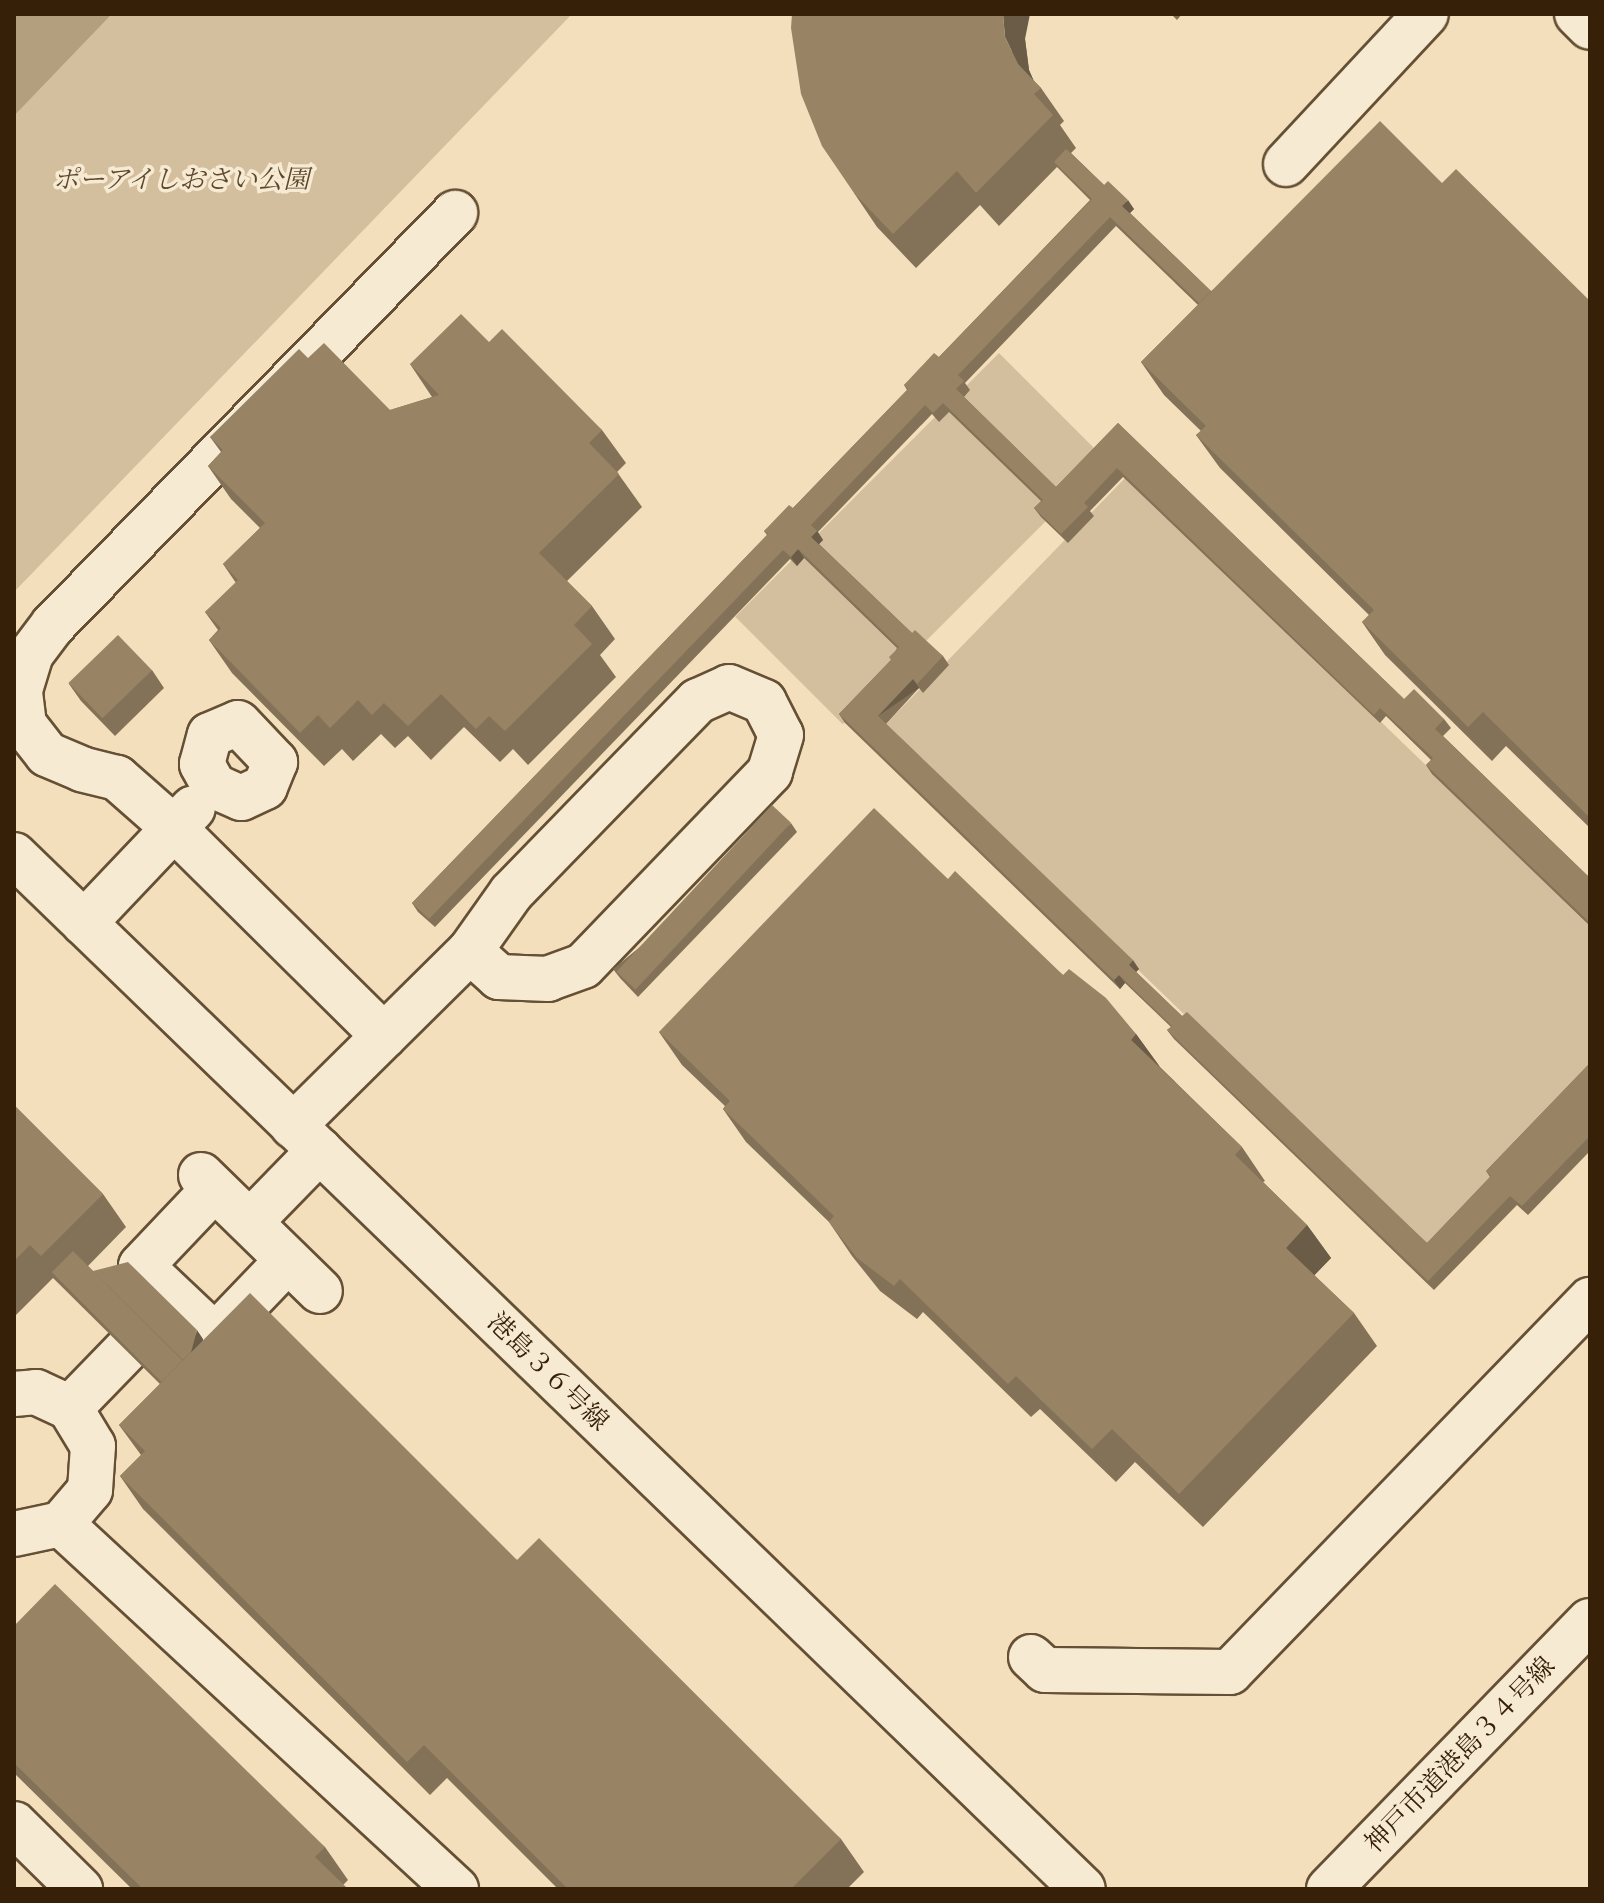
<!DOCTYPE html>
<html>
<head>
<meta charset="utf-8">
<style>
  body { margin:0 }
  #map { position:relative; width:1604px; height:1903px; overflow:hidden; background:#f3dfbb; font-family:"IM FELL French Canon","Noto Serif JP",serif }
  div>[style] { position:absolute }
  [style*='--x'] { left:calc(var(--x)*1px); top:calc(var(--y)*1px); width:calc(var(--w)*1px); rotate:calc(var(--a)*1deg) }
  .green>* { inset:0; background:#d3bf9d; transform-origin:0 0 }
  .water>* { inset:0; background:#b39e7e }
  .roads { filter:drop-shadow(2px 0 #655035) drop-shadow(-2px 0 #655035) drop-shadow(0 2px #655035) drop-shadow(0 -2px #655035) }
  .minor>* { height:44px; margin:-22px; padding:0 22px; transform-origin:22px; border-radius:22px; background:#f7ead3 }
  .wall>* { inset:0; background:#837257 }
  .shaded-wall>* { inset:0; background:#6a5c47; transform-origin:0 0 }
  .building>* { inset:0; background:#988465; transform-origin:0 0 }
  span { translate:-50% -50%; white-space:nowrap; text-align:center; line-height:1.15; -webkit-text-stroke:7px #f7ead3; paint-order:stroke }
  .park-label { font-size:26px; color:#5d482d; font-style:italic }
  .street-label { font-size:26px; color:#362108 }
  .frame { position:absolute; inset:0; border:16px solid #362108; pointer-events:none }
</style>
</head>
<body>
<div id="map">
  <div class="green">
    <i style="clip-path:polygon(112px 14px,572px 14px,14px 592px,14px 116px)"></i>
    <i style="left:999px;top:353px;width:152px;height:373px;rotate:45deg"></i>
    <i style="clip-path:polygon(1127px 476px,1590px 924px,1590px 1093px,1433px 1255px,885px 725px)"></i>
  </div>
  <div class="water">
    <i style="clip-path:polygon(14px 14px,112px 14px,14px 116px)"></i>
  </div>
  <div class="roads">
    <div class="minor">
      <i style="--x:1577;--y:14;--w:18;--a:45"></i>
      <i style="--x:1286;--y:164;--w:205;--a:-47"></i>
      <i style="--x:238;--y:723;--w:54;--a:46.5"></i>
      <i style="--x:275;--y:762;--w:27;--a:112"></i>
      <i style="--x:265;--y:787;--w:26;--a:155"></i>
      <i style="--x:241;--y:798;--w:30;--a:-156"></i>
      <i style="--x:214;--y:786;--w:25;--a:-119"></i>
      <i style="--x:202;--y:764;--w:30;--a:-75"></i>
      <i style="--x:210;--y:735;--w:30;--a:-23"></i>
      <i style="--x:14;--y:855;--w:1487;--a:44.05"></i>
      <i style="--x:84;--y:923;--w:158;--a:-46.5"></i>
      <i style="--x:384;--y:1036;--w:296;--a:-135.3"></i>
      <i style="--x:174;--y:828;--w:76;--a:-138.7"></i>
      <i style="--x:117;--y:778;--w:36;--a:-166"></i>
      <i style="--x:82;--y:769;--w:38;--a:-157"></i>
      <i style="--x:47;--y:754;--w:37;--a:-128"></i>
      <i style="--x:24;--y:725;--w:35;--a:-97"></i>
      <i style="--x:20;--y:690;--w:38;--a:-73"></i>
      <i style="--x:31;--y:654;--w:36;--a:-53"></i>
      <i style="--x:53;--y:625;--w:576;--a:-45.7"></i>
      <i style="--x:293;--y:1126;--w:249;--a:-44.7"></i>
      <i style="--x:470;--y:951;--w:71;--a:-54.7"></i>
      <i style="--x:511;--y:893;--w:268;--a:-45.8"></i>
      <i style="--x:698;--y:701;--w:34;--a:-24"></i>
      <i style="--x:729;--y:687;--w:38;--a:23"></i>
      <i style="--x:764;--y:702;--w:37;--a:63"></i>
      <i style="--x:781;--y:735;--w:39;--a:107"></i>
      <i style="--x:770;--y:772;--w:269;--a:133.9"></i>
      <i style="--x:583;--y:966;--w:37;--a:160"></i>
      <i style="--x:548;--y:979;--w:49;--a:-177.7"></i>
      <i style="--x:499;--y:977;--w:39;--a:-138"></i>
      <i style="--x:201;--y:1175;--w:166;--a:44.3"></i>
      <i style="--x:214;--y:1189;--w:106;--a:133.5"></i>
      <i style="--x:141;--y:1266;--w:102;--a:43.4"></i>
      <i style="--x:215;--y:1336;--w:105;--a:-46.2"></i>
      <i style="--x:250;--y:1222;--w:100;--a:-45.8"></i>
      <i style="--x:14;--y:1394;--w:22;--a:-5"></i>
      <i style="--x:36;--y:1392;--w:38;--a:25"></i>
      <i style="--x:70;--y:1408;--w:44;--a:58.8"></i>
      <i style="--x:93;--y:1446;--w:44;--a:93.9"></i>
      <i style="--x:90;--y:1490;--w:45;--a:130.5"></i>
      <i style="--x:61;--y:1524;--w:48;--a:168"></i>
      <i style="--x:70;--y:1408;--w:138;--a:-45.9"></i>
      <i style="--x:61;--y:1524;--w:538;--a:42.74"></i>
      <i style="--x:1031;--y:1657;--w:19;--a:43"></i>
      <i style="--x:1045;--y:1670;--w:185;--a:0.6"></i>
      <i style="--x:1230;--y:1672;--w:518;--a:-45.94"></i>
      <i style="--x:14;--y:1824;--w:93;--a:44.6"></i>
      <i style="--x:1329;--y:1889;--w:374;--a:-45.8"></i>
    </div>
  </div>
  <div class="wall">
    <i style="clip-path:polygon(1171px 14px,1182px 14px,1177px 20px)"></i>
    <i style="clip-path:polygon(1025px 39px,1029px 70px,1033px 80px,1041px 88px,1064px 121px,1060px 125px,1076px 148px,1071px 153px,1104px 185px,1134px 209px,1130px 213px,1211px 291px,1442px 183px,1590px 301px,1590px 828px,1506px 746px,1492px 761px,1385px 655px,1362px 622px,1369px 615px,1220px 468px,1196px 435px,1201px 431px,1164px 395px,1141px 362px,1198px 305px,1116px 226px,965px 383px,970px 390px,964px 397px,1056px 487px,1118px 423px,1404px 699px,1444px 719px,1451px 728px,1443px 736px,1590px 878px,1590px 926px,1432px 774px,1426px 765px,1431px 760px,1386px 716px,1380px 723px,1123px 477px,1090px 511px,1094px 516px,1068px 543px,1041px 517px,1034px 508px,1041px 501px,949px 412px,939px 422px,932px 414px,818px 532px,823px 540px,819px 544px,912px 633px,943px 656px,949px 665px,923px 693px,919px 688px,886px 724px,1139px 969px,1136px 972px,1182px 1016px,1427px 1243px,1490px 1177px,1486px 1171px,1590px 1063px,1590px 1151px,1528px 1215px,1517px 1205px,1434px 1290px,1174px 1039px,1167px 1030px,1171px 1027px,1125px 983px,1120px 989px,845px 723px,839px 714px,891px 660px,897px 648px,804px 558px,797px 566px,790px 559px,435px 927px,418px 912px,412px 903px,767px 535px,764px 531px,793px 508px,907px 390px,904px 385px,939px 357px,1090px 200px,1057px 167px,999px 226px,980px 205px,916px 268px,877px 227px,854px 193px)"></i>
    <i style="clip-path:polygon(489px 342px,602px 430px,626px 463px,617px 472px,642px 507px,567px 581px,592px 606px,615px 639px,600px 655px,616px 677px,528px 765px,513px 749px,500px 762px,464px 727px,431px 760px,408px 736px,395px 748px,381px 734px,353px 761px,342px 749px,324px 766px,232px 673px,209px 640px,218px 630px,205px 612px,236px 583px,223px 564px,260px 528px,231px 499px,208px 466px,221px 452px,210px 437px,308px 358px,390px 410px,432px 397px,410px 364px)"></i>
    <i style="clip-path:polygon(152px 670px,164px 688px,115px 736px,81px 701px,69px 684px)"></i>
    <i style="clip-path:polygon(791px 823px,797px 832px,638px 997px,620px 978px,613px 969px)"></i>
    <i style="clip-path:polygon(948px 879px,1063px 975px,1136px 1034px,1160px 1067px,1242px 1147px,1265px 1181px,1263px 1182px,1307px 1225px,1331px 1258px,1314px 1275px,1354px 1313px,1377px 1346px,1203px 1527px,1135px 1462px,1116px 1482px,1040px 1409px,1031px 1417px,923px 1312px,917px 1319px,880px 1291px,852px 1256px,829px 1222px,746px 1142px,723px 1109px,725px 1106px,682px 1065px,659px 1032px)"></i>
    <i style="clip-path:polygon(14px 1105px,103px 1194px,126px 1227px,88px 1266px,93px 1271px,203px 1339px,203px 1341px,517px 1560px,841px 1839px,864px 1872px,847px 1889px,558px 1889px,447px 1778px,430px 1795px,143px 1509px,120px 1476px,141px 1455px,119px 1425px,160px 1384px,53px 1278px,14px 1317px)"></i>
    <i style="clip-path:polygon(14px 1626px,325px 1847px,348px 1880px,343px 1885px,348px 1889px,132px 1889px,14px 1773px)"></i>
  </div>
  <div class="shaded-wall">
    <i style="clip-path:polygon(1003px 14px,1030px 14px,1025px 39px,1029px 70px,1038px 90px,1018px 64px,1005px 37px)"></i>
    <i style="clip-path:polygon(1128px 200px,1134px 209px,1128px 215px,1122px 206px)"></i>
    <i style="clip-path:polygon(817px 531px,823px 540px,817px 546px,811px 537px)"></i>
    <i style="clip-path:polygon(798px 549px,804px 558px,797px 566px,791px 557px)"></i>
    <i style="left:913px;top:679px;width:11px;height:51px;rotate:56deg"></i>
    <i style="clip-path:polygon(1133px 960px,1139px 969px,1135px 973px,1129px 965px)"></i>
    <i style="clip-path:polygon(1119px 975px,1125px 983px,1120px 989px,1114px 980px)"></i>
    <i style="clip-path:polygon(1136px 1034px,1160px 1067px,1131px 1040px)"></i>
    <i style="clip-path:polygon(1307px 1225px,1331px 1258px,1309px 1281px,1286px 1248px)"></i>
    <i style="clip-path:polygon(197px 1330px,203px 1339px,194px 1376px,187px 1367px)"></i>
  </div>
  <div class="building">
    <i style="clip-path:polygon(792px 14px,1003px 14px,1005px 37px,1018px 64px,1041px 88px,1034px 94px,1053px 115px,976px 193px,957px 171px,893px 234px,854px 193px,822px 146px,801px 94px,791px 28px)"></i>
    <i style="clip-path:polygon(1380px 121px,1442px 183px,1456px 169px,1590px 301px,1590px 818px,1483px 712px,1468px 727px,1362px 622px,1374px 610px,1196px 435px,1206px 426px,1141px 362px)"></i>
    <i style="clip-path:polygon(1066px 149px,1104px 185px,1108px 181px,1128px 200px,1122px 206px,1211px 291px,1199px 303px,1110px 217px,958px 375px,964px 381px,956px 389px,1056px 487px,1118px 423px,1404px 699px,1414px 689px,1444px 719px,1435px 729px,1590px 878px,1590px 923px,1426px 765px,1433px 758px,1380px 708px,1374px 715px,1117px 468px,1084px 503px,1088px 507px,1061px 534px,1034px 508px,1043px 500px,943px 403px,933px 413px,925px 405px,811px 525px,817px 531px,811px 537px,912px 633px,915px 630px,943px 656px,917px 684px,913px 679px,878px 716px,1133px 960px,1129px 965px,1182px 1016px,1187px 1012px,1427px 1243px,1491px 1176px,1486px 1171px,1590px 1063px,1590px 1136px,1522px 1206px,1510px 1196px,1428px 1281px,1167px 1030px,1172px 1026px,1119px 975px,1114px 980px,839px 714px,891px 660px,889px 657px,899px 647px,798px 549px,791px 557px,783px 550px,429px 919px,412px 903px,768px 534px,764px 531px,789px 505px,793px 508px,908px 389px,904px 385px,934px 353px,939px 357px,1092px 199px,1054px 162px)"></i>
    <i style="clip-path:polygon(461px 314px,489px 342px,502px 329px,602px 430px,589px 443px,619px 474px,539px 553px,592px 606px,574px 625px,592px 644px,505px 731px,489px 716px,476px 729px,441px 694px,408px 726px,384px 703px,372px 715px,358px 700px,330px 728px,318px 715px,300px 733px,209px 640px,221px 628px,205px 612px,238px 580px,223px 564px,265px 523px,208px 466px,223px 450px,210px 437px,299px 349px,308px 358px,324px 343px,390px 410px,439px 395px,410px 364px)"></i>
    <i style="left:118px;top:635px;width:49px;height:69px;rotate:46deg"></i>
    <i style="left:772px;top:805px;width:26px;height:228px;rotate:43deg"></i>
    <i style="clip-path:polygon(874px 808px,948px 879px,955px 871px,1063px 975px,1069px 969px,1106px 998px,1136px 1034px,1131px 1040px,1242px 1147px,1235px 1155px,1307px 1225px,1286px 1248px,1354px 1313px,1179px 1494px,1112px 1429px,1092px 1449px,1016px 1376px,1008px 1384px,900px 1279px,894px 1286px,857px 1258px,829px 1222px,834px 1216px,723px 1109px,730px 1101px,659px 1032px)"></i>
    <i style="clip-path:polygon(14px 1105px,103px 1194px,41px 1256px,30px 1245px,14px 1261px)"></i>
    <i style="left:73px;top:1251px;width:155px;height:30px;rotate:45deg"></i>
    <i style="clip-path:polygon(128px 1262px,197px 1330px,191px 1352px,183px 1360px,93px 1271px)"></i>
    <i style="clip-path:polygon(250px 1293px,517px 1560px,539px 1538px,841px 1839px,791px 1889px,568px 1889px,424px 1745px,407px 1762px,120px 1476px,145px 1451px,119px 1425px)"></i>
    <i style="clip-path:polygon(55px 1584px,325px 1847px,315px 1857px,348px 1889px,143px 1889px,14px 1763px,14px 1626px)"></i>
  </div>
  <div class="park-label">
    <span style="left:181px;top:180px">ポーアイしおさい公園</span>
  </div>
  <div class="street-label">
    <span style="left:548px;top:1372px;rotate:44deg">港島３６号線</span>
    <span style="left:1460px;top:1755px;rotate:-46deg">神戸市道港島３４号線</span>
  </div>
  <div class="frame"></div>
</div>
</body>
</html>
